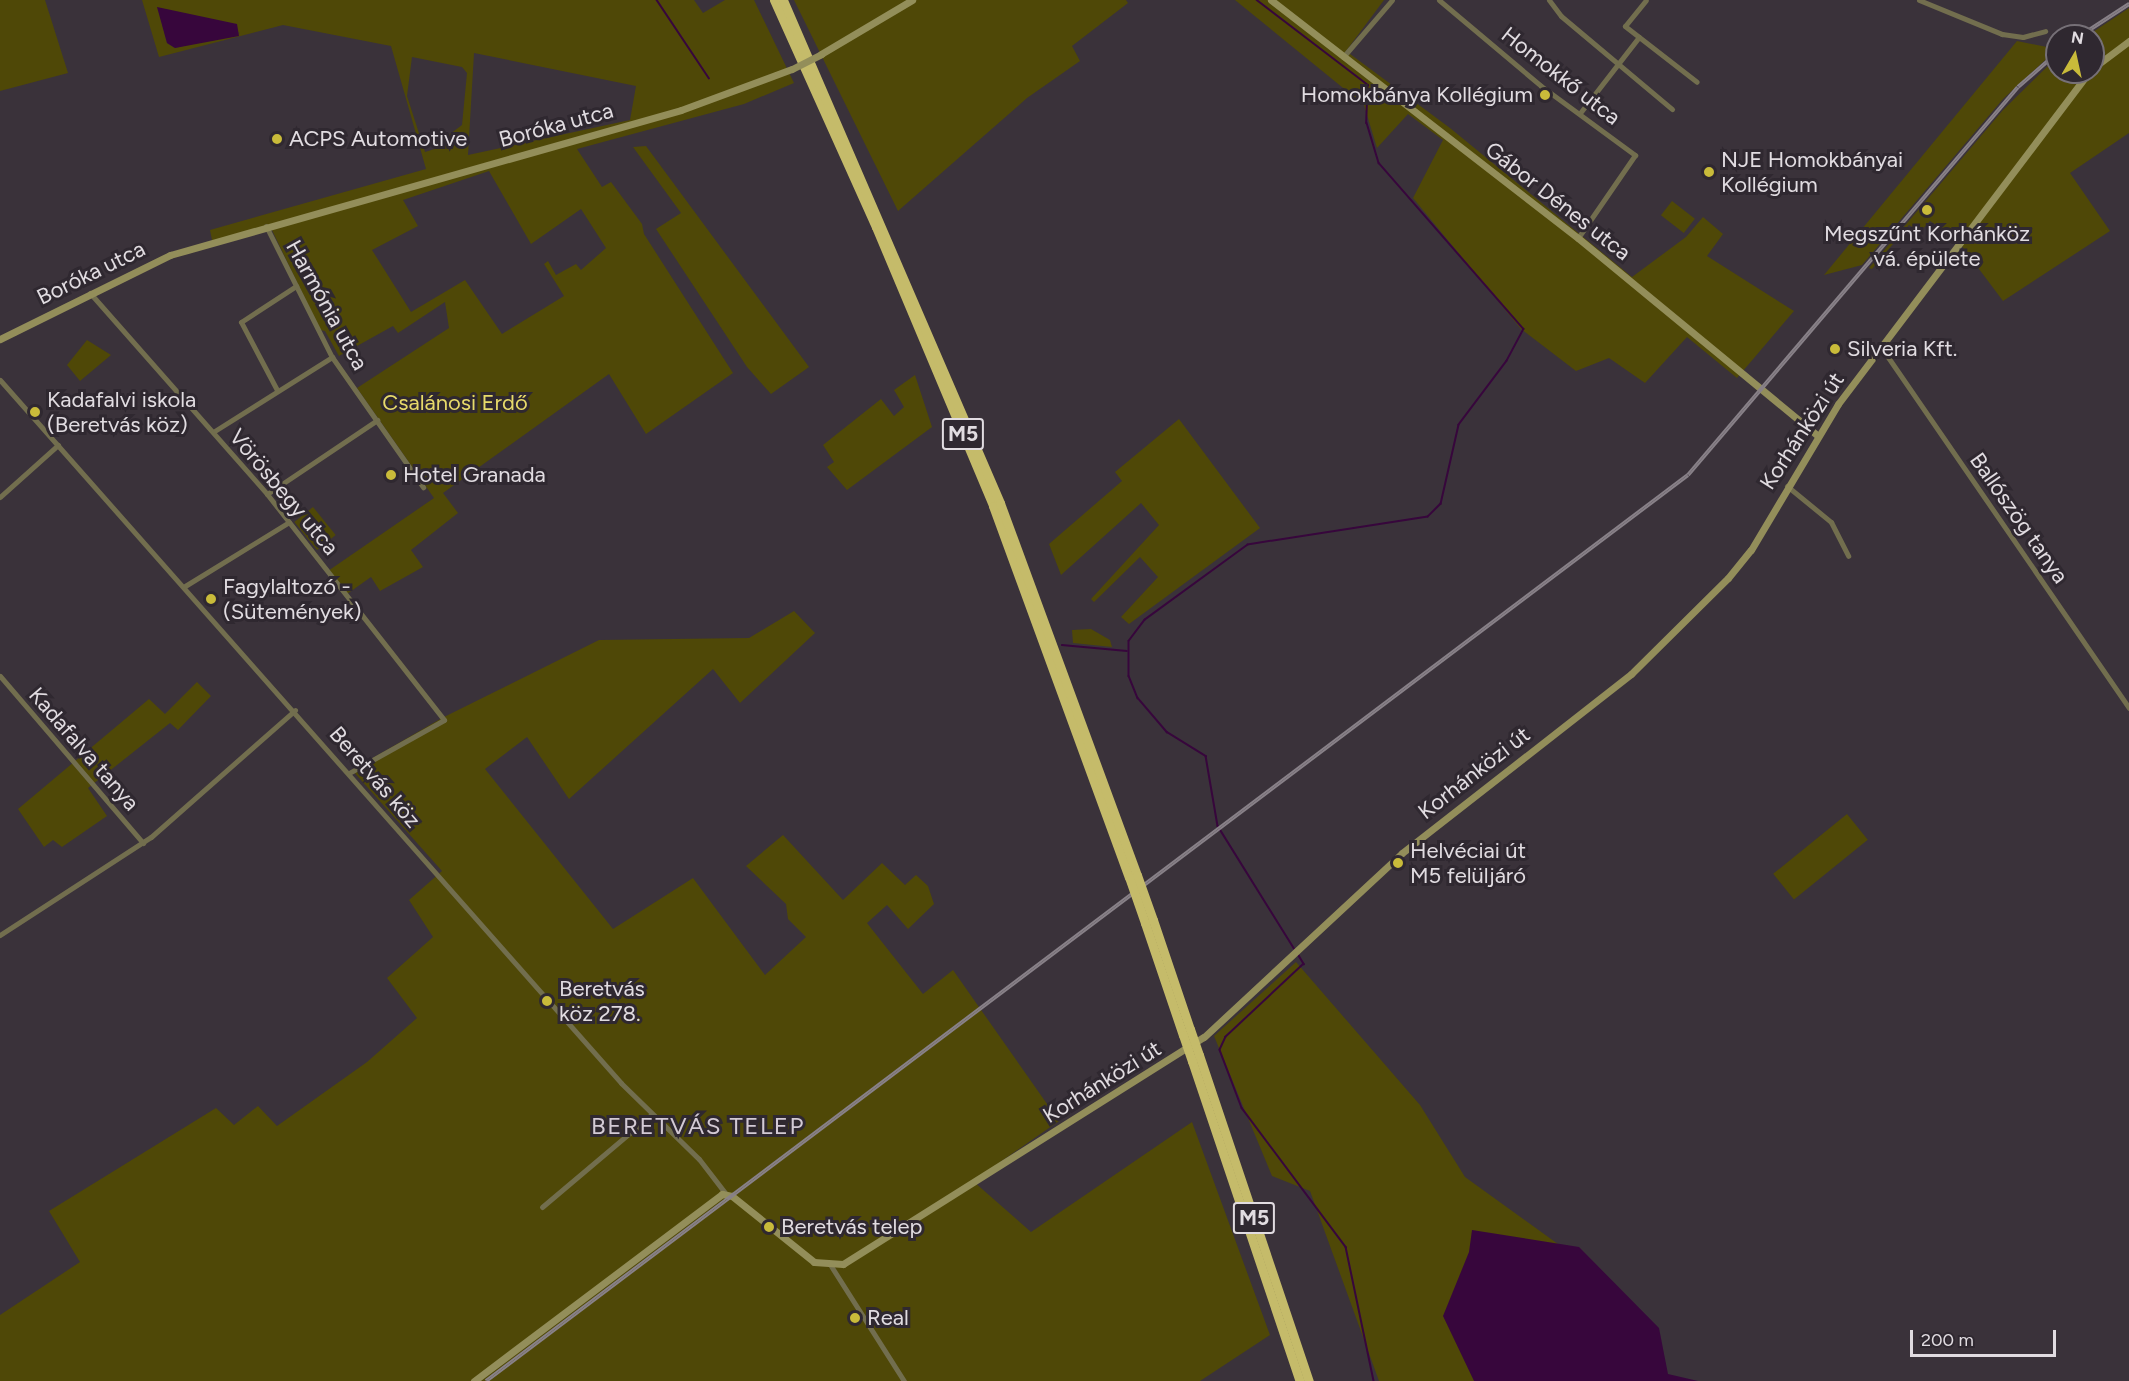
<!DOCTYPE html>
<html>
<head>
<meta charset="utf-8">
<style>
  body { margin:0 }
  #map { position:relative; width:2129px; height:1381px; overflow:hidden; background:#3a323a; font-family:Figtree,sans-serif }
  div>[style] { position:absolute }
  [style*='--x'] { left:calc(var(--x)*1px); top:calc(var(--y)*1px); width:calc(var(--w)*1px); rotate:calc(var(--a)*1deg) }
  .green>* { inset:0; background:#4f4807; transform-origin:0 0 }
  .water>* { inset:0; background:#37063c }
  .stream>* { height:1.5px; margin:-0.75px; padding:0 0.75px; transform-origin:0.75px; border-radius:0.75px; background:#37063c }
  .street>* { height:5px; margin:-2.5px; padding:0 2.5px; transform-origin:2.5px; border-radius:2.5px; background:#726e4e }
  .secondary>* { height:7px; margin:-3.5px; padding:0 3.5px; transform-origin:3.5px; border-radius:3.5px; background:#938e5a }
  .highway>* { height:9px; margin:-4.5px; padding:0 4.5px; transform-origin:4.5px; border-radius:4.5px; background:#c5bb6a }
  .rail>* { height:4px; margin-top:-2px; transform-origin:0; background:repeating-linear-gradient(90deg,#2f2830 0 4.5px,#888188 0 9px); box-sizing:border-box; border-block:2px solid #888188 }
  .secondary-bridge>* { height:7px; margin:-3.5px; padding:0 3.5px; transform-origin:3.5px; border-radius:3.5px; background:#938e5a }
  .highway-bridge>* { height:9px; margin:-4.5px; padding:0 4.5px; transform-origin:4.5px; border-radius:4.5px; background:#c5bb6a }
  .dots>* { width:16px; height:16px; translate:-50% -50%; box-sizing:border-box; border:3px solid #2f2830; border-radius:50% }
  span { translate:-50% -50%; white-space:nowrap; text-align:center; line-height:1.15; -webkit-text-stroke:6px #2f2830; paint-order:stroke }
  .shield-label span { padding:2px 4px; background:#2f2830; border:2px solid; border-radius:4px; -webkit-text-stroke-width:0 }
  .shield-label { font-size:21px; color:#e1dce1; font-weight:700 }
  .street-label { font-size:22px; color:#e1dce1 }
  .poi-label { font-size:22px; color:#e1dce1 }
  .right { translate:-100% -50%; text-align:right }
  .left { translate:0 -50%; text-align:left }
  .park-label { font-size:22px; color:#e7da6a }
  .neighbourhood-label { font-size:24px; color:#d3cad4; letter-spacing:1.5px }
  .north { position:absolute; left:2045px; top:24px; width:60px; height:60px; box-sizing:border-box; background:#2f2830; border:2px solid #767077; border-radius:50%; rotate:9deg; font-size:16px; font-weight:700; line-height:24px; text-align:center; color:#e1dce1 }
  .north::after { content:''; display:block; margin:auto; width:21px; height:27px; background:#c9bb3a; clip-path:polygon(50% 0,100% 100%,50% 72%,0 100%) }
  .scale { position:absolute; left:1910px; top:1330px; width:146px; height:27px; box-sizing:border-box; border:3px solid #e1dce1; border-top:0; padding-left:8px; font-size:18px; line-height:21px; white-space:nowrap; color:#e1dce1; -webkit-text-stroke:4px #2f2830; paint-order:stroke }
</style>
</head>
<body>
<div id="map">
  <div class="green">
    <i style="clip-path:polygon(0 0,45px 0,68px 73px,0 91px)"></i>
    <i style="clip-path:polygon(evenodd,142px 0,694px 0,703px 13px,725px 0,754px 0,794px 83px,744px 104px,577px 149px,602px 187px,611px 182px,642px 224px,644px 234px,733px 373px,646px 434px,609px 374px,443px 493px,458px 513px,411px 550px,423px 567px,380px 591px,371px 577px,347px 594px,328px 571px,434px 498px,357px 388px,449px 328px,445px 302px,398px 333px,393px 326px,339px 356px,325px 331px,320px 330px,271px 228px,213px 245px,210px 230px,426px 169px,391px 46px,283px 25px,159px 57px,142px 0,158px 8px,240px 33px,175px 48px,167px 43px,158px 8px,142px 0,474px 53px,636px 86px,630px 120px,468px 155px,474px 53px,142px 0,412px 57px,462px 67px,467px 73px,462px 125px,450px 134px,444px 146px,425px 152px,407px 96px,412px 57px,142px 0,489px 171px,531px 244px,581px 209px,606px 248px,581px 270px,576px 264px,556px 275px,548px 261px,544px 264px,564px 296px,502px 334px,465px 280px,411px 312px,372px 250px,418px 226px,403px 200px,489px 171px)"></i>
    <i style="clip-path:polygon(794px 0,1126px 0,1128px 3px,1072px 46px,1080px 61px,1027px 98px,898px 211px)"></i>
    <i style="clip-path:polygon(1235px 0,1384px 0,1346px 51px,1450px 128px,1632px 277px,1686px 237px,1703px 217px,1723px 234px,1707px 256px,1794px 311px,1737px 378px,1687px 337px,1645px 383px,1609px 358px,1576px 371px,1521px 329px,1413px 198px,1443px 140px,1408px 114px,1377px 148px,1364px 105px)"></i>
    <i style="clip-path:polygon(2129px 8px,2129px 133px,2070px 173px,2110px 231px,2003px 301px,1955px 237px,1930px 221px,1920px 232px,1909px 225px,1872px 269px,1869px 268px,2003px 110px,2055px 59px,2057px 72px,2093px 72px,2093px 36px,2087px 36px)"></i>
    <i style="clip-path:polygon(2017px 41px,2057px 49px,2003px 99px,1862px 265px,1824px 275px)"></i>
    <i style="clip-path:polygon(646px 146px,809px 367px,771px 394px,747px 367px,656px 229px,681px 213px,633px 147px)"></i>
    <i style="left:1672px;top:201px;width:29px;height:18px;rotate:38deg"></i>
    <i style="clip-path:polygon(87px 340px,111px 355px,80px 381px,67px 365px)"></i>
    <i style="clip-path:polygon(915px 375px,932px 427px,847px 490px,827px 467px,834px 462px,823px 445px,881px 399px,894px 416px,904px 407px,894px 390px)"></i>
    <i style="clip-path:polygon(1179px 419px,1260px 528px,1129px 624px,1121px 617px,1158px 577px,1140px 557px,1094px 602px,1091px 599px,1159px 525px,1141px 503px,1061px 575px,1049px 544px,1122px 481px,1115px 472px)"></i>
    <i style="left:313px;top:507px;width:36px;height:24px;rotate:51deg"></i>
    <i style="clip-path:polygon(794px 611px,815px 633px,740px 703px,713px 669px,569px 799px,527px 737px,485px 769px,613px 929px,693px 878px,765px 975px,806px 937px,788px 919px,786px 904px,746px 866px,783px 835px,843px 900px,882px 863px,905px 885px,916px 875px,928px 886px,934px 904px,908px 929px,887px 905px,867px 923px,923px 994px,953px 970px,1059px 1121px,973px 1181px,1031px 1232px,1192px 1122px,1270px 1335px,1200px 1381px,0 1381px,0 1315px,80px 1262px,49px 1211px,216px 1108px,234px 1125px,258px 1106px,277px 1126px,367px 1062px,417px 1018px,387px 978px,433px 937px,409px 900px,442px 871px,352px 770px,442px 718px,599px 640px,749px 638px)"></i>
    <i style="clip-path:polygon(1091px 629px,1110px 640px,1112px 647px,1073px 643px,1072px 630px)"></i>
    <i style="clip-path:polygon(197px 682px,211px 696px,178px 730px,170px 723px,88px 788px,107px 816px,62px 847px,53px 840px,44px 847px,18px 809px,149px 699px,165px 714px)"></i>
    <i style="left:1847px;top:814px;width:33px;height:95px;rotate:51deg"></i>
    <i style="clip-path:polygon(1296px 962px,1420px 1105px,1465px 1177px,1587px 1265px,1651px 1381px,1379px 1381px,1310px 1191px,1272px 1176px,1214px 1036px)"></i>
  </div>
  <div class="water">
    <i style="clip-path:polygon(157px 7px,237px 24px,239px 36px,175px 48px,167px 43px)"></i>
    <i style="clip-path:polygon(1472px 1230px,1579px 1247px,1659px 1328px,1668px 1374px,1698px 1381px,1474px 1381px,1443px 1316px,1469px 1252px)"></i>
  </div>
  <div class="stream">
    <i style="--x:657;--y:0;--w:94;--a:56.3"></i>
    <i style="--x:1257;--y:0;--w:140;--a:37.4"></i>
    <i style="--x:1368;--y:85;--w:38;--a:92"></i>
    <i style="--x:1367;--y:123;--w:42;--a:73.3"></i>
    <i style="--x:1379;--y:163;--w:220;--a:48.9"></i>
    <i style="--x:1524;--y:329;--w:36;--a:118"></i>
    <i style="--x:1507;--y:361;--w:80;--a:126.9"></i>
    <i style="--x:1459;--y:425;--w:81;--a:102.8"></i>
    <i style="--x:1441;--y:504;--w:18;--a:135"></i>
    <i style="--x:1428;--y:517;--w:182;--a:171.2"></i>
    <i style="--x:1248;--y:545;--w:127;--a:143.9"></i>
    <i style="--x:1145;--y:620;--w:26;--a:127"></i>
    <i style="--x:1129;--y:641;--w:35;--a:90"></i>
    <i style="--x:1129;--y:676;--w:24;--a:68"></i>
    <i style="--x:1138;--y:698;--w:45;--a:49.5"></i>
    <i style="--x:1167;--y:732;--w:46;--a:31.6"></i>
    <i style="--x:1206;--y:756;--w:71;--a:80.3"></i>
    <i style="--x:1218;--y:826;--w:144;--a:58.1"></i>
    <i style="--x:1062;--y:645;--w:65;--a:5.3"></i>
    <i style="--x:1298;--y:954;--w:12;--a:59"></i>
    <i style="--x:1304;--y:964;--w:107;--a:136.9"></i>
    <i style="--x:1226;--y:1037;--w:14;--a:115"></i>
    <i style="--x:1220;--y:1050;--w:62;--a:69.2"></i>
    <i style="--x:1242;--y:1108;--w:174;--a:53.2"></i>
    <i style="--x:1346;--y:1247;--w:137;--a:78.2"></i>
  </div>
  <div class="street">
    <i style="--x:1439;--y:0;--w:133;--a:40.1"></i>
    <i style="--x:1541;--y:86;--w:117;--a:36.3"></i>
    <i style="--x:1635;--y:155;--w:101;--a:124.5"></i>
    <i style="--x:1549;--y:0;--w:20;--a:53"></i>
    <i style="--x:1561;--y:16;--w:145;--a:40"></i>
    <i style="--x:1919;--y:0;--w:90;--a:22.3"></i>
    <i style="--x:2002;--y:34;--w:21;--a:8"></i>
    <i style="--x:2023;--y:37;--w:23;--a:-15"></i>
    <i style="--x:1639;--y:37;--w:73;--a:37.8"></i>
    <i style="--x:1343;--y:57;--w:75;--a:-49.3"></i>
    <i style="--x:1580;--y:113;--w:96;--a:-52.2"></i>
    <i style="--x:1639;--y:37;--w:18;--a:-142"></i>
    <i style="--x:1625;--y:26;--w:33;--a:-51"></i>
    <i style="--x:266;--y:226;--w:147;--a:63.3"></i>
    <i style="--x:332;--y:357;--w:159;--a:55"></i>
    <i style="--x:90;--y:293;--w:268;--a:48.6"></i>
    <i style="--x:267;--y:494;--w:287;--a:51.9"></i>
    <i style="--x:444;--y:720;--w:109;--a:150.8"></i>
    <i style="--x:1881;--y:347;--w:438;--a:55.5"></i>
    <i style="--x:0;--y:380;--w:938;--a:48.54"></i>
    <i style="--x:621;--y:1083;--w:109;--a:44.3"></i>
    <i style="--x:699;--y:1159;--w:44;--a:52.4"></i>
    <i style="--x:277;--y:390;--w:77;--a:-117.9"></i>
    <i style="--x:241;--y:322;--w:66;--a:-33.2"></i>
    <i style="--x:213;--y:432;--w:141;--a:-32.2"></i>
    <i style="--x:1787;--y:486;--w:57;--a:39.3"></i>
    <i style="--x:1831;--y:522;--w:38;--a:63"></i>
    <i style="--x:267;--y:494;--w:133;--a:-33.9"></i>
    <i style="--x:0;--y:497;--w:78;--a:-41.9"></i>
    <i style="--x:185;--y:586;--w:122;--a:-31.6"></i>
    <i style="--x:0;--y:676;--w:220;--a:49.4"></i>
    <i style="--x:0;--y:935;--w:180;--a:-33"></i>
    <i style="--x:151;--y:837;--w:192;--a:-41.4"></i>
    <i style="--x:542;--y:1207;--w:144;--a:-40.2"></i>
    <i style="--x:831;--y:1266;--w:136;--a:57.6"></i>
  </div>
  <div class="secondary">
    <i style="--x:1271;--y:0;--w:388;--a:37.8"></i>
    <i style="--x:1578;--y:238;--w:310;--a:39.5"></i>
    <i style="--x:821;--y:54;--w:106;--a:-30.7"></i>
    <i style="--x:2093;--y:68;--w:45;--a:-36.9"></i>
    <i style="--x:0;--y:339;--w:190;--a:-26.3"></i>
    <i style="--x:170;--y:255;--w:531;--a:-15.84"></i>
    <i style="--x:681;--y:110;--w:118;--a:-20.3"></i>
    <i style="--x:474;--y:1381;--w:311;--a:-37"></i>
    <i style="--x:722;--y:1194;--w:10;--a:11"></i>
    <i style="--x:732;--y:1196;--w:105;--a:38.8"></i>
    <i style="--x:814;--y:1262;--w:29;--a:4"></i>
    <i style="--x:843;--y:1264;--w:426;--a:-32.2"></i>
    <i style="--x:1204;--y:1037;--w:270;--a:-42.9"></i>
    <i style="--x:1402;--y:853;--w:291;--a:-38"></i>
    <i style="--x:1631;--y:674;--w:136;--a:-44.7"></i>
    <i style="--x:1728;--y:578;--w:36;--a:-51"></i>
    <i style="--x:1751;--y:550;--w:170;--a:-59.2"></i>
    <i style="--x:1838;--y:404;--w:416;--a:-52.9"></i>
  </div>
  <div class="highway">
    <i style="--x:774;--y:0;--w:249;--a:65.8"></i>
    <i style="--x:876;--y:227;--w:303;--a:67.2"></i>
    <i style="--x:993;--y:506;--w:395;--a:69.9"></i>
    <i style="--x:783;--y:0;--w:548;--a:66.66"></i>
    <i style="--x:1000;--y:503;--w:396;--a:69.8"></i>
    <i style="--x:1153;--y:920;--w:115;--a:71.3"></i>
    <i style="--x:1145;--y:923;--w:118;--a:71.3"></i>
    <i style="--x:1199;--y:1055;--w:344;--a:71.4"></i>
    <i style="--x:1192;--y:1061;--w:338;--a:71.4"></i>
  </div>
  <div class="rail">
    <i style="--x:2080;--y:36;--w:59;--a:-33.1"></i>
    <i style="--x:486;--y:1381;--w:1505;--a:-37.01"></i>
    <i style="--x:1688;--y:475;--w:509;--a:-49.62"></i>
    <i style="--x:2018;--y:87;--w:52;--a:-41.1"></i>
  </div>
  <div class="secondary-bridge">
    <i style="--x:792;--y:69;--w:33;--a:-27"></i>
  </div>
  <div class="highway-bridge">
    <i style="--x:1137;--y:875;--w:48;--a:70.4"></i>
    <i style="--x:1129;--y:877;--w:49;--a:70.8"></i>
    <i style="--x:1190;--y:1029;--w:28;--a:71"></i>
    <i style="--x:1183;--y:1035;--w:28;--a:71"></i>
  </div>
  <div class="dots">
    <i style="left:1545px;top:95px;background:#c9bb3a"></i>
    <i style="left:277px;top:139px;background:#c9bb3a"></i>
    <i style="left:1709px;top:172px;background:#c9bb3a"></i>
    <i style="left:1927px;top:210px;background:#c9bb3a"></i>
    <i style="left:1835px;top:349px;background:#c9bb3a"></i>
    <i style="left:35px;top:412px;background:#c9bb3a"></i>
    <i style="left:391px;top:475px;background:#c9bb3a"></i>
    <i style="left:211px;top:599px;background:#c9bb3a"></i>
    <i style="left:1398px;top:863px;background:#c9bb3a"></i>
    <i style="left:547px;top:1001px;background:#c9bb3a"></i>
    <i style="left:769px;top:1227px;background:#c9bb3a"></i>
    <i style="left:855px;top:1318px;background:#c9bb3a"></i>
  </div>
  <div class="shield-label">
    <span style="left:963px;top:434px">M5</span>
    <span style="left:1254px;top:1218px">M5</span>
  </div>
  <div class="street-label">
    <span style="left:1561px;top:76px;rotate:38deg">Homokkő utca</span>
    <span style="left:556px;top:125px;rotate:-15deg">Boróka utca</span>
    <span style="left:1558px;top:201px;rotate:38deg">Gábor Dénes utca</span>
    <span style="left:91px;top:273px;rotate:-26deg">Boróka utca</span>
    <span style="left:327px;top:305px;rotate:61deg">Harmónia utca</span>
    <span style="left:1802px;top:431px;rotate:-57deg">Korhánközi út</span>
    <span style="left:284px;top:492px;rotate:50deg">Vörösbegy utca</span>
    <span style="left:2019px;top:518px;rotate:55deg">Ballószög tanya</span>
    <span style="left:84px;top:749px;rotate:49deg">Kadafalva tanya</span>
    <span style="left:1474px;top:773px;rotate:-38deg">Korhánközi út</span>
    <span style="left:375px;top:777px;rotate:49deg">Beretvás köz</span>
    <span style="left:1102px;top:1082px;rotate:-32deg">Korhánközi út</span>
  </div>
  <div class="poi-label">
    <span class="right" style="left:1533px;top:95px">Homokbánya Kollégium</span>
    <span class="left" style="left:289px;top:139px">ACPS Automotive</span>
    <span class="left" style="left:1721px;top:172px">NJE Homokbányai<br>Kollégium</span>
    <span style="left:1927px;top:246px">Megszűnt Korhánköz<br>vá. épülete</span>
    <span class="left" style="left:1847px;top:349px">Silveria Kft.</span>
    <span class="left" style="left:47px;top:412px">Kadafalvi iskola<br>(Beretvás köz)</span>
    <span class="left" style="left:403px;top:475px">Hotel Granada</span>
    <span class="left" style="left:223px;top:599px">Fagylaltozó -<br>(Sütemények)</span>
    <span class="left" style="left:1410px;top:863px">Helvéciai út<br>M5 felüljáró</span>
    <span class="left" style="left:559px;top:1001px">Beretvás<br>köz 278.</span>
    <span class="left" style="left:781px;top:1227px">Beretvás telep</span>
    <span class="left" style="left:867px;top:1318px">Real</span>
  </div>
  <div class="park-label">
    <span style="left:455px;top:403px">Csalánosi Erdő</span>
  </div>
  <div class="neighbourhood-label">
    <span style="left:698px;top:1126px">BERETVÁS TELEP</span>
  </div>
  <div class="north">N</div>
  <div class="scale">200 m</div>
</div>
</body>
</html>
